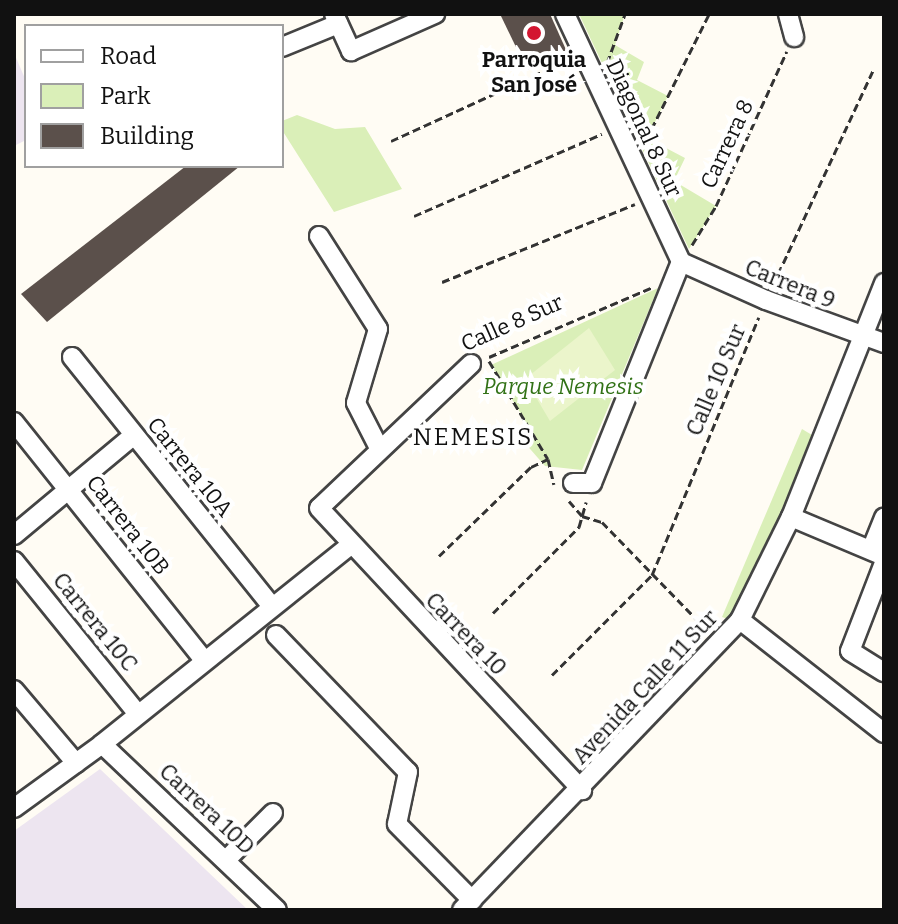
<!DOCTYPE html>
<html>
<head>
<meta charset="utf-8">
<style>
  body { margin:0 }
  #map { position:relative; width:898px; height:924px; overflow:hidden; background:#fffcf4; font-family:Bitter,serif }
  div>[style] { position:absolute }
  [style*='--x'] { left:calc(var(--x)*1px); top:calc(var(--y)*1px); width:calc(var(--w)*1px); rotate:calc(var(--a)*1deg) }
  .industrial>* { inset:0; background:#ede5f0 }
  .green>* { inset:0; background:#daefb8 }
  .pitch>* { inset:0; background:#ebf5cb }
  .building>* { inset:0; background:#5b504b }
  .path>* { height:3px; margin-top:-1.5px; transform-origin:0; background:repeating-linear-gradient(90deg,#333 0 8px,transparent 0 12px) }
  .roads { filter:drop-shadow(2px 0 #444) drop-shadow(-2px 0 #444) drop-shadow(0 2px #444) drop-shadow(0 -2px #444) }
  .minor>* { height:18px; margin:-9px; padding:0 9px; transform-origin:9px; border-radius:9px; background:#fff }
  .dots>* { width:22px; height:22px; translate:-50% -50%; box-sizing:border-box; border:4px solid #fff; border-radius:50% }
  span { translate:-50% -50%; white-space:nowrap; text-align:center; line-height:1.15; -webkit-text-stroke:8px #fff; paint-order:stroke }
  .poi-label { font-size:22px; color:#111; font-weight:700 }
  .street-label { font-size:22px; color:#111 }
  .park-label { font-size:22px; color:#327217; font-style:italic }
  .neighbourhood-label { font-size:24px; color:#111; letter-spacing:2px }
  .frame { position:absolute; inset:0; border:16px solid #111; pointer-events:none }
  .legend { position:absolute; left:24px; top:24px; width:260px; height:144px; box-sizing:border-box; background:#fff; border:2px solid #a0a0a0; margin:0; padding:10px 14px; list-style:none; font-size:24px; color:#111 }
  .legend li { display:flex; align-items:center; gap:16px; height:40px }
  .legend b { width:40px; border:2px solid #a0a0a0 }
</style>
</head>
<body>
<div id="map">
  <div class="industrial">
    <i style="clip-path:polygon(14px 53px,26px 81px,26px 140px,14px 146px)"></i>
    <i style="clip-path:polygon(100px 769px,248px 910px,14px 910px,14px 831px)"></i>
  </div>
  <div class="green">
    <i style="clip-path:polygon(579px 14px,625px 14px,615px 45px,644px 62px,637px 80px,668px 96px,647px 138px,685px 158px,674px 181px,716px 206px,689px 249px)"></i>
    <i style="clip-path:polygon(297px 115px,335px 129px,365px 127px,402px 189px,334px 212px,282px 130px,282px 121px)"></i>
    <i style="clip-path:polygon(658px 288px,582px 470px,545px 466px,517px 434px,529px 427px,491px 365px)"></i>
    <i style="clip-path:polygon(802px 429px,812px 435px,779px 517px,731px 620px,722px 617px)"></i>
  </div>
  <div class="pitch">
    <i style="clip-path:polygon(589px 328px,615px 370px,550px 421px,525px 379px)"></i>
  </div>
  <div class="building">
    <i style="clip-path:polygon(500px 14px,550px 14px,567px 52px,527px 70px)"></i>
    <i style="clip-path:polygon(186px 166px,240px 166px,47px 322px,21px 294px)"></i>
  </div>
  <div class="path">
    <i style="--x:607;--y:63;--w:52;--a:-69.8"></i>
    <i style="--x:646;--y:140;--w:141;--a:-63.4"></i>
    <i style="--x:391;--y:141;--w:195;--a:-24.6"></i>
    <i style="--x:414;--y:216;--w:205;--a:-23.6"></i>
    <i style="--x:692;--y:245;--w:46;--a:-58.4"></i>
    <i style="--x:716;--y:206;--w:170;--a:-65.4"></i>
    <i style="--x:442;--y:282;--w:208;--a:-22"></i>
    <i style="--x:773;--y:285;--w:236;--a:-65"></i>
    <i style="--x:489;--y:357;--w:176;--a:-23.1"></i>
    <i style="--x:489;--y:361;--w:114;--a:59"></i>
    <i style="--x:548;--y:459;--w:26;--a:77"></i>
    <i style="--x:569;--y:501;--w:20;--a:49"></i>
    <i style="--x:582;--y:516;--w:21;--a:17"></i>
    <i style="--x:602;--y:522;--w:148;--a:45.8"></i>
    <i style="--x:439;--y:556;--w:128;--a:-44.1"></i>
    <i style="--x:531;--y:467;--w:19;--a:-25"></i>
    <i style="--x:493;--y:613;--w:122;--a:-45"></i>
    <i style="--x:579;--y:527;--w:26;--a:-74"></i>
    <i style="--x:552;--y:675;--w:141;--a:-45"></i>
    <i style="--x:652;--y:575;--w:279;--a:-67.5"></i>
  </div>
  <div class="roads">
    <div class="minor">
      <i style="--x:334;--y:14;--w:41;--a:65.3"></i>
      <i style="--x:351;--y:51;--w:92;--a:-23.8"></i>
      <i style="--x:565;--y:14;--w:274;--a:64.9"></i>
      <i style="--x:788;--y:14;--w:24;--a:75"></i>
      <i style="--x:282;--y:47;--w:61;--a:-22.3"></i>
      <i style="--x:319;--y:236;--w:110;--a:57.6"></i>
      <i style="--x:378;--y:329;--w:77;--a:106.6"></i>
      <i style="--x:356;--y:403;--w:51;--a:62.9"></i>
      <i style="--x:681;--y:262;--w:93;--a:24.1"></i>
      <i style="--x:766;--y:300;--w:126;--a:20"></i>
      <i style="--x:72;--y:357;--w:320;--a:51.3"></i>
      <i style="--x:471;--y:364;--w:209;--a:136.5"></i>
      <i style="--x:319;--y:508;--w:386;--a:47"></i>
      <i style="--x:14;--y:422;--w:303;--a:51.4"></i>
      <i style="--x:573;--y:483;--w:19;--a:0"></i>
      <i style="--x:592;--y:483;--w:238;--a:-68.1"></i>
      <i style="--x:791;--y:517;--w:101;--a:22.8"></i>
      <i style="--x:14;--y:535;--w:155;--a:-39.8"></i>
      <i style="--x:871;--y:550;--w:35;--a:-68"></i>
      <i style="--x:14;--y:561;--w:197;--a:51"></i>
      <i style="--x:884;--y:563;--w:94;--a:111.1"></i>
      <i style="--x:850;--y:651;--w:40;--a:32"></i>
      <i style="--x:740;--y:620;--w:183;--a:38.1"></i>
      <i style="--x:276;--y:635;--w:190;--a:46.1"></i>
      <i style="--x:408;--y:772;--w:53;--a:101.9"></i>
      <i style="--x:397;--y:824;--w:107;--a:45.4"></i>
      <i style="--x:14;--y:690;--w:96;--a:49.7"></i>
      <i style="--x:102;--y:744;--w:241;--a:43.5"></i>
      <i style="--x:14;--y:808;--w:109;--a:-36"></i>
      <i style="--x:102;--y:744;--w:317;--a:-38.7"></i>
      <i style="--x:227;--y:859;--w:65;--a:-45"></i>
      <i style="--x:462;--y:910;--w:402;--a:-46.2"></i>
      <i style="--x:740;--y:620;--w:115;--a:-63.7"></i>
      <i style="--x:791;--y:517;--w:252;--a:-68.3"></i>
    </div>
  </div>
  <div class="dots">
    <i style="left:534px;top:33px;background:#d31631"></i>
  </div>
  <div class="poi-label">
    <span style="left:534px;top:72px">Parroquia<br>San José</span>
  </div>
  <div class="street-label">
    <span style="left:644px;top:128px;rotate:65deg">Diagonal 8 Sur</span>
    <span style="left:727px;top:144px;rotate:-65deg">Carrera 8</span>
    <span style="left:790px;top:284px;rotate:22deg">Carrera 9</span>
    <span style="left:512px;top:323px;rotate:-24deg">Calle 8 Sur</span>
    <span style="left:716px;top:380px;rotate:-67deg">Calle 10 Sur</span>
    <span style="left:190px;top:467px;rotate:51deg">Carrera 10A</span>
    <span style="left:128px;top:525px;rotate:52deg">Carrera 10B</span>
    <span style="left:95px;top:622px;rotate:51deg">Carrera 10C</span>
    <span style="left:466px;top:634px;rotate:46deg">Carrera 10</span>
    <span style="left:645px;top:687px;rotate:-47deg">Avenida Calle 11 Sur</span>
    <span style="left:207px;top:809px;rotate:43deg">Carrera 10D</span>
  </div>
  <div class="park-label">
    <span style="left:563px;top:387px">Parque Nemesis</span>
  </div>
  <div class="neighbourhood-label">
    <span style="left:473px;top:438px">NEMESIS</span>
  </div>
  <div class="frame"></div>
  <ul class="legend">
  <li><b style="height:10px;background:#fff"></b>Road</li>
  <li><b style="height:22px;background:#daefb8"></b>Park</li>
  <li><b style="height:22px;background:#5b504b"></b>Building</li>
  </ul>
</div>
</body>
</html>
